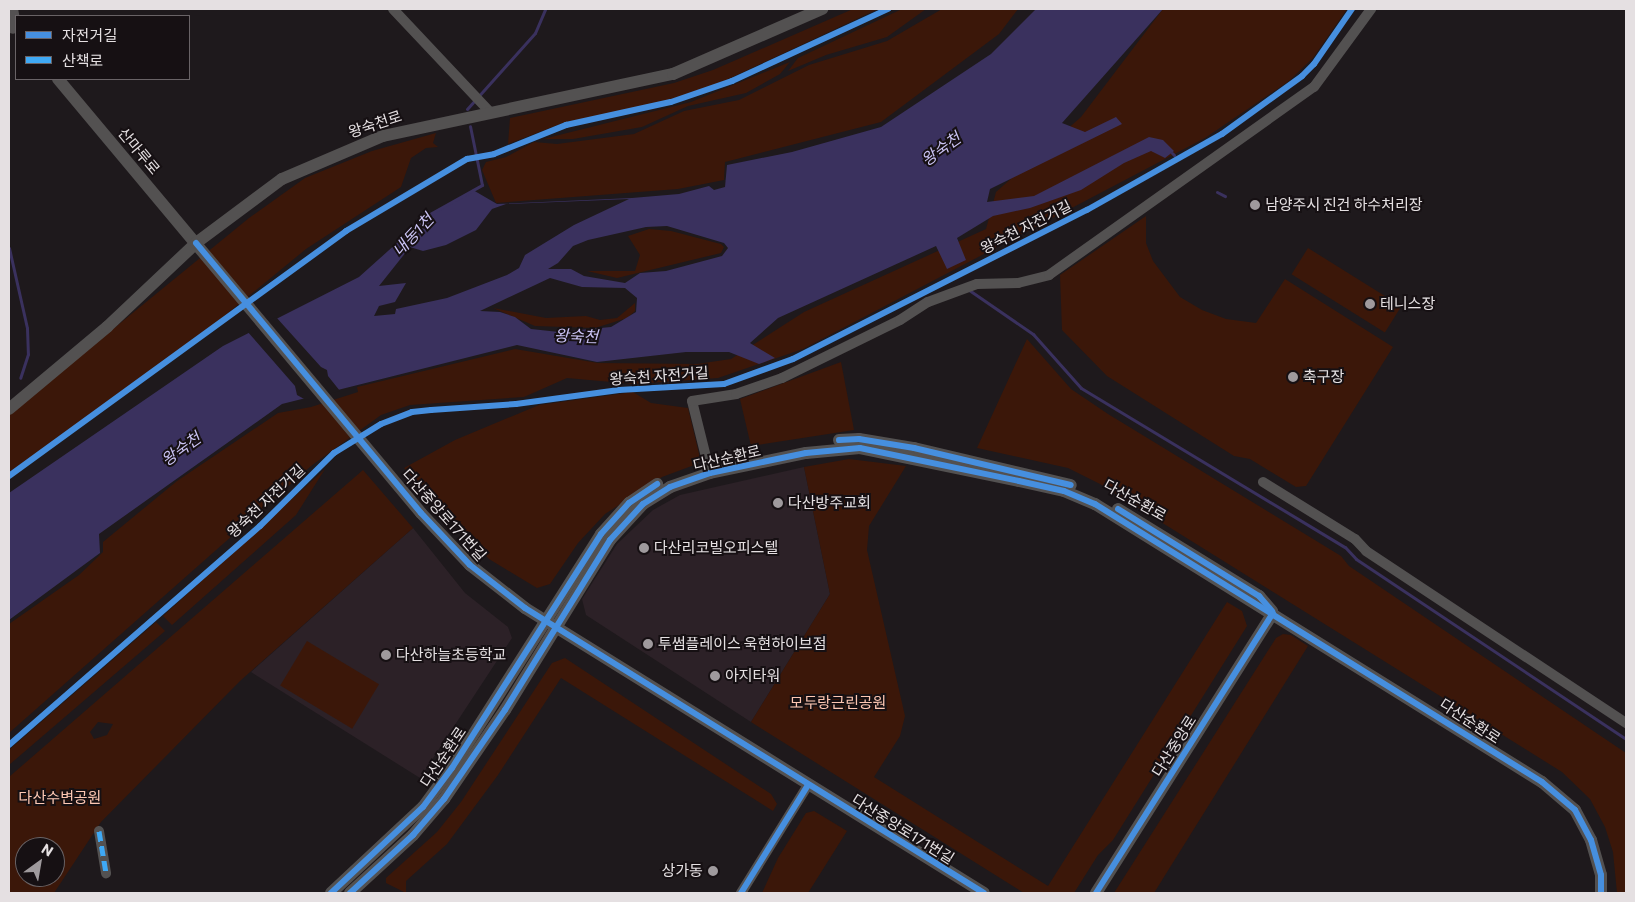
<!DOCTYPE html>
<html>
<head>
<meta charset="utf-8">
<style>
  body { margin:0 }
  #map { position:relative; width:1635px; height:902px; overflow:hidden; background:#1e191c; font-family:Commissioner,"Noto Sans KR",sans-serif }
  div>[style] { position:absolute }
  [style*='--x'] { left:calc(var(--x)*1px); top:calc(var(--y)*1px); width:calc(var(--w)*1px); rotate:calc(var(--a)*1deg) }
  .built>* { inset:0; background:#2c2127 }
  .green>* { inset:0; background:#3b1709; transform-origin:0 0 }
  .water>* { inset:0; background:#3a315e }
  .pier>* { inset:0; background:#1e191c }
  .stream>* { height:3px; margin:-1.5px; padding:0 1.5px; transform-origin:1.5px; border-radius:1.5px; background:#3a315e }
  .minor>* { height:10px; margin:-5px; padding:0 5px; transform-origin:5px; border-radius:5px; background:#535151 }
  .tertiary>* { height:12px; margin:-6px; padding:0 6px; transform-origin:6px; border-radius:6px; background:#535151 }
  .primary>* { height:16px; margin:-8px; padding:0 8px; transform-origin:8px; border-radius:8px; background:#545152 }
  .quiet>* { height:5px; margin-top:-2.5px; transform-origin:0; background:repeating-linear-gradient(90deg,#3fa9f5 0 10px,transparent 0 15px) }
  .cycleway>* { height:6px; margin:-3px; padding:0 3px; transform-origin:3px; border-radius:3px; background:#468fdf }
  .dots>* { width:14px; height:14px; translate:-50% -50%; box-sizing:border-box; border:2px solid #161013; border-radius:50% }
  span { translate:-50% -50%; white-space:nowrap; text-align:center; line-height:1.15; -webkit-text-stroke:4px #161013; paint-order:stroke }
  .street-label { font-size:15px; color:#e5e0e2 }
  .poi-label { font-size:15px; color:#e5e0e2 }
  .left { translate:0 -50%; text-align:left }
  .right { translate:-100% -50%; text-align:right }
  .park-label { font-size:15px; color:#fdc7b3 }
  .water-label { font-size:16px; color:#cac3f4; font-style:italic }
  .frame { position:absolute; inset:0; border:10px solid #e5e0e2; pointer-events:none }
  .legend { position:absolute; left:15px; top:15px; width:175px; height:65px; box-sizing:border-box; background:#161013; border:1px solid #696366; margin:0; padding:6px 9px; list-style:none; font-size:15px; color:#e5e0e2 }
  .legend li { display:flex; align-items:center; gap:10px; height:25px }
  .legend b { width:25px; border:1px solid #696366 }
  .north { position:absolute; left:15px; top:837px; width:50px; height:50px; box-sizing:border-box; background:#161013; border:1px solid #696366; border-radius:50%; rotate:32deg; font-size:14px; font-weight:700; line-height:20px; text-align:center; color:#e5e0e2 }
  .north::after { content:''; display:block; margin:auto; width:18px; height:22px; background:#9f9a9d; clip-path:polygon(50% 0,100% 100%,50% 72%,0 100%) }
</style>
</head>
<body>
<div id="map">
  <div class="built">
    <i style="clip-path:polygon(804px 467px,830px 594px,751px 722px,586px 615px,582px 599px,617px 544px,653px 510px,680px 495px)"></i>
    <i style="clip-path:polygon(413px 528px,465px 593px,508px 627px,512px 638px,420px 778px,251px 672px)"></i>
  </div>
  <div class="green">
    <i style="clip-path:polygon(853px 9px,878px 9px,722px 82px,660px 103px,563px 123px,508px 144px,510px 118px,674px 83px,713px 70px)"></i>
    <i style="clip-path:polygon(902px 9px,926px 9px,887px 37px,826px 55px,788px 71px,798px 58px)"></i>
    <i style="clip-path:polygon(942px 9px,1018px 9px,999px 34px,881px 122px,725px 162px,724px 180px,678px 189px,496px 203px,482px 170px,486px 162px,506px 157px,534px 142px,557px 144px,634px 134px,684px 111px,739px 100px,809px 65px,887px 41px)"></i>
    <i style="clip-path:polygon(1163px 9px,1347px 9px,1313px 58px,1289px 81px,1205px 138px,803px 349px,718px 378px,634px 384px,567px 378px,524px 397px,410px 405px,381px 415px,311px 466px,9px 733px,9px 624px,79px 575px,103px 552px,103px 542px,177px 481px,278px 413px,311px 407px,358px 392px,357px 387px,515px 349px,598px 363px,697px 364px,731px 359px,804px 312px,986px 229px,996px 192px,1081px 117px)"></i>
    <i style="clip-path:polygon(790px 62px,780px 74px,746px 93px,688px 106px,642px 127px,573px 139px,543px 139px,691px 102px)"></i>
    <i style="clip-path:polygon(436px 133px,433px 143px,438px 147px,426px 148px,411px 158px,401px 187px,306px 249px,222px 318px,48px 447px,9px 472px,9px 414px,249px 218px,305px 178px,372px 151px)"></i>
    <i style="clip-path:polygon(1146px 216px,1146px 243px,1153px 261px,1180px 297px,1202px 310px,1226px 319px,1256px 323px,1285px 279px,1393px 347px,1306px 486px,1296px 487px,1250px 459px,1234px 456px,1107px 376px,1062px 330px,1060px 275px)"></i>
    <i style="clip-path:polygon(649px 229px,671px 231px,721px 244px,724px 247px,721px 253px,617px 278px,587px 271px,635px 271px,640px 255px,628px 236px)"></i>
    <i style="left:1308px;top:248px;width:110px;height:31px;rotate:32deg"></i>
    <i style="clip-path:polygon(635px 303px,635px 311px,627px 318px,595px 328px,535px 326px,493px 308px,546px 318px,586px 316px,600px 320px,617px 318px)"></i>
    <i style="clip-path:polygon(1027px 339px,1071px 389px,1108px 414px,1341px 556px,1349px 566px,1626px 753px,1626px 893px,1617px 893px,1613px 852px,1605px 827px,1590px 799px,1562px 772px,1100px 484px,1068px 468px,977px 448px)"></i>
    <i style="clip-path:polygon(841px 362px,854px 430px,751px 446px,740px 399px)"></i>
    <i style="clip-path:polygon(633px 392px,651px 403px,688px 408px,700px 458px,697px 464px,662px 477px,605px 514px,578px 543px,550px 584px,537px 588px,489px 559px,404px 468px,455px 440px,539px 405px)"></i>
    <i style="clip-path:polygon(849px 459px,906px 466px,869px 526px,867px 550px,905px 716px,900px 736px,874px 777px,1048px 886px,1227px 602px,1242px 611px,1247px 626px,1113px 840px,1098px 855px,1074px 893px,1024px 893px,751px 722px,830px 594px,804px 467px)"></i>
    <i style="clip-path:polygon(325px 469px,296px 515px,172px 625px,163px 616px)"></i>
    <i style="clip-path:polygon(evenodd,363px 470px,413px 528px,240px 681px,101px 822px,54px 893px,9px 893px,9px 777px,363px 470px,98px 722px,113px 724px,107px 735px,94px 739px,90px 732px,98px 722px,363px 470px,25px 847px,55px 847px,55px 877px,25px 877px,25px 847px)"></i>
    <i style="clip-path:polygon(156px 622px,165px 631px,9px 765px,9px 750px)"></i>
    <i style="clip-path:polygon(1283px 634px,1291px 635px,1308px 646px,1154px 893px,1114px 893px,1276px 638px)"></i>
    <i style="left:307px;top:641px;width:84px;height:52px;rotate:31deg"></i>
    <i style="clip-path:polygon(565px 658px,771px 794px,777px 804px,773px 811px,561px 678px,498px 775px,447px 844px,406px 881px,406px 893px,386px 883px,386px 878px,437px 832px,461px 802px,552px 663px)"></i>
    <i style="clip-path:polygon(814px 811px,847px 831px,808px 893px,762px 893px,778px 858px,806px 813px)"></i>
  </div>
  <div class="water">
    <i style="clip-path:polygon(evenodd,1036px 9px,1163px 9px,1062px 123px,1085px 132px,1116px 117px,1122px 124px,990px 189px,987px 202px,1034px 196px,1149px 137px,1163px 140px,1174px 151px,1165px 158px,1151px 151px,1124px 163px,1081px 190px,1030px 208px,993px 216px,957px 238px,966px 260px,947px 269px,936px 246px,778px 318px,750px 343px,775px 358px,759px 364px,729px 352px,686px 352px,597px 362px,517px 345px,282px 404px,99px 534px,100px 553px,9px 620px,9px 493px,223px 346px,359px 277px,427px 216px,473px 190px,497px 204px,632px 198px,679px 194px,709px 186px,714px 190px,725px 187px,727px 165px,792px 152px,881px 127px,991px 54px,1036px 9px,629px 199px,574px 225px,525px 255px,519px 268px,507px 275px,447px 298px,396px 309px,395px 314px,374px 316px,379px 306px,395px 302px,406px 283px,379px 286px,410px 247px,423px 251px,446px 245px,476px 230px,492px 209px,506px 204px,629px 199px,1036px 9px,667px 226px,724px 243px,728px 248px,722px 256px,666px 271px,640px 273px,625px 283px,584px 276px,571px 269px,548px 269px,558px 263px,573px 246px,588px 240px,646px 227px,667px 226px,1036px 9px,550px 278px,582px 287px,625px 288px,637px 298px,636px 312px,611px 327px,559px 332px,531px 329px,515px 317px,500px 312px,480px 311px,550px 278px)"></i>
  </div>
  <div class="pier">
    <i style="clip-path:polygon(276px 317px,321px 367px,327px 370px,328px 376px,340px 391px,306px 400px,297px 395px,295px 386px,247px 331px)"></i>
  </div>
  <div class="stream">
    <i style="--x:467;--y:109;--w:102;--a:-48.2"></i>
    <i style="--x:535;--y:33;--w:26;--a:-67"></i>
    <i style="--x:1172;--y:153;--w:3;--a:45"></i>
    <i style="--x:1217;--y:192;--w:9;--a:27"></i>
    <i style="--x:428;--y:215;--w:62;--a:-29.1"></i>
    <i style="--x:482;--y:185;--w:60;--a:-101.5"></i>
    <i style="--x:9;--y:248;--w:82;--a:77.3"></i>
    <i style="--x:27;--y:328;--w:26;--a:88"></i>
    <i style="--x:28;--y:354;--w:25;--a:108"></i>
    <i style="--x:969;--y:290;--w:78;--a:34.5"></i>
    <i style="--x:1033;--y:334;--w:72;--a:48.4"></i>
    <i style="--x:1081;--y:388;--w:308;--a:31.1"></i>
    <i style="--x:1345;--y:547;--w:16;--a:47"></i>
    <i style="--x:1356;--y:559;--w:324;--a:33.7"></i>
  </div>
  <div class="minor">
    <i style="--x:393;--y:9;--w:143;--a:46.7"></i>
    <i style="--x:710;--y:473;--w:74;--a:-104"></i>
    <i style="--x:692;--y:401;--w:45;--a:-9"></i>
    <i style="--x:736;--y:394;--w:49;--a:-19.2"></i>
    <i style="--x:782;--y:378;--w:131;--a:-26.2"></i>
    <i style="--x:900;--y:320;--w:33;--a:-33"></i>
    <i style="--x:928;--y:302;--w:52;--a:-20.2"></i>
    <i style="--x:977;--y:284;--w:41;--a:-1.4"></i>
    <i style="--x:1018;--y:283;--w:32;--a:-14"></i>
    <i style="--x:1049;--y:275;--w:325;--a:-35.4"></i>
    <i style="--x:1314;--y:87;--w:97;--a:-53.8"></i>
    <i style="--x:1263;--y:482;--w:108;--a:31.8"></i>
    <i style="--x:1355;--y:539;--w:16;--a:47"></i>
    <i style="--x:1366;--y:551;--w:312;--a:33.5"></i>
    <i style="--x:99;--y:831;--w:43;--a:80.5"></i>
    <i style="--x:741;--y:893;--w:127;--a:-58.2"></i>
  </div>
  <div class="tertiary">
    <i style="--x:58;--y:79;--w:566;--a:50.09"></i>
    <i style="--x:421;--y:513;--w:71;--a:46.7"></i>
    <i style="--x:470;--y:565;--w:70;--a:38"></i>
    <i style="--x:525;--y:608;--w:540;--a:31.84"></i>
    <i style="--x:9;--y:409;--w:128;--a:-39.9"></i>
    <i style="--x:107;--y:327;--w:122;--a:-43.3"></i>
    <i style="--x:196;--y:243;--w:107;--a:-36.7"></i>
    <i style="--x:282;--y:179;--w:110;--a:-23.1"></i>
    <i style="--x:383;--y:136;--w:297;--a:-12.1"></i>
    <i style="--x:673;--y:74;--w:163;--a:-23.6"></i>
    <i style="--x:839;--y:440;--w:20;--a:-3"></i>
    <i style="--x:859;--y:439;--w:56;--a:9.3"></i>
    <i style="--x:914;--y:448;--w:161;--a:13.3"></i>
    <i style="--x:1118;--y:509;--w:166;--a:31.7"></i>
    <i style="--x:1259;--y:596;--w:20;--a:49"></i>
    <i style="--x:331;--y:893;--w:126;--a:-43.1"></i>
    <i style="--x:423;--y:807;--w:49;--a:-53.4"></i>
    <i style="--x:452;--y:768;--w:277;--a:-57.5"></i>
    <i style="--x:601;--y:534;--w:42;--a:-47.9"></i>
    <i style="--x:629;--y:503;--w:34;--a:-34"></i>
    <i style="--x:350;--y:893;--w:86;--a:-42.6"></i>
    <i style="--x:413;--y:835;--w:48;--a:-49.3"></i>
    <i style="--x:444;--y:799;--w:108;--a:-55.6"></i>
    <i style="--x:505;--y:710;--w:200;--a:-58.3"></i>
    <i style="--x:610;--y:540;--w:49;--a:-47.5"></i>
    <i style="--x:643;--y:504;--w:32;--a:-32"></i>
    <i style="--x:670;--y:487;--w:42;--a:-19.3"></i>
    <i style="--x:710;--y:473;--w:98;--a:-11.8"></i>
    <i style="--x:806;--y:453;--w:54;--a:-5.3"></i>
    <i style="--x:860;--y:448;--w:162;--a:11.7"></i>
    <i style="--x:1019;--y:481;--w:46;--a:12.5"></i>
    <i style="--x:1064;--y:491;--w:34;--a:23"></i>
    <i style="--x:1095;--y:504;--w:526;--a:31.88"></i>
    <i style="--x:1542;--y:782;--w:43;--a:40.3"></i>
    <i style="--x:1575;--y:810;--w:34;--a:62"></i>
    <i style="--x:1591;--y:840;--w:36;--a:74"></i>
    <i style="--x:1601;--y:875;--w:18;--a:90"></i>
    <i style="--x:1096;--y:893;--w:331;--a:-57.7"></i>
  </div>
  <div class="primary">
    <i style="--x:10;--y:9;--w:17;--a:80"></i>
  </div>
  <div class="quiet">
    <i style="--x:99;--y:831;--w:43;--a:80.5"></i>
  </div>
  <div class="cycleway">
    <i style="--x:196;--y:243;--w:351;--a:50.2"></i>
    <i style="--x:421;--y:513;--w:71;--a:46.7"></i>
    <i style="--x:470;--y:565;--w:70;--a:38"></i>
    <i style="--x:525;--y:608;--w:540;--a:31.84"></i>
    <i style="--x:839;--y:440;--w:20;--a:-3"></i>
    <i style="--x:859;--y:439;--w:56;--a:9.3"></i>
    <i style="--x:914;--y:448;--w:161;--a:13.3"></i>
    <i style="--x:9;--y:476;--w:417;--a:-36"></i>
    <i style="--x:346;--y:231;--w:141;--a:-30.8"></i>
    <i style="--x:467;--y:159;--w:27;--a:-10"></i>
    <i style="--x:494;--y:154;--w:78;--a:-21.9"></i>
    <i style="--x:566;--y:125;--w:107;--a:-12.4"></i>
    <i style="--x:671;--y:102;--w:65;--a:-19"></i>
    <i style="--x:732;--y:81;--w:172;--a:-24.8"></i>
    <i style="--x:1118;--y:509;--w:166;--a:31.7"></i>
    <i style="--x:1259;--y:596;--w:20;--a:49"></i>
    <i style="--x:9;--y:745;--w:333;--a:-41.1"></i>
    <i style="--x:260;--y:526;--w:104;--a:-44.6"></i>
    <i style="--x:334;--y:453;--w:55;--a:-31.7"></i>
    <i style="--x:381;--y:424;--w:33;--a:-21"></i>
    <i style="--x:412;--y:412;--w:19;--a:-6"></i>
    <i style="--x:431;--y:410;--w:85;--a:-4"></i>
    <i style="--x:516;--y:404;--w:104;--a:-7.7"></i>
    <i style="--x:619;--y:390;--w:105;--a:-3.3"></i>
    <i style="--x:724;--y:384;--w:73;--a:-19.9"></i>
    <i style="--x:793;--y:359;--w:330;--a:-26.9"></i>
    <i style="--x:1087;--y:210;--w:155;--a:-29.4"></i>
    <i style="--x:1222;--y:134;--w:99;--a:-35.9"></i>
    <i style="--x:1302;--y:76;--w:17;--a:-45"></i>
    <i style="--x:1314;--y:64;--w:67;--a:-55.4"></i>
    <i style="--x:331;--y:893;--w:126;--a:-43.1"></i>
    <i style="--x:423;--y:807;--w:49;--a:-53.4"></i>
    <i style="--x:452;--y:768;--w:277;--a:-57.5"></i>
    <i style="--x:601;--y:534;--w:42;--a:-47.9"></i>
    <i style="--x:629;--y:503;--w:34;--a:-34"></i>
    <i style="--x:350;--y:893;--w:86;--a:-42.6"></i>
    <i style="--x:413;--y:835;--w:48;--a:-49.3"></i>
    <i style="--x:444;--y:799;--w:108;--a:-55.6"></i>
    <i style="--x:505;--y:710;--w:200;--a:-58.3"></i>
    <i style="--x:610;--y:540;--w:49;--a:-47.5"></i>
    <i style="--x:643;--y:504;--w:32;--a:-32"></i>
    <i style="--x:670;--y:487;--w:42;--a:-19.3"></i>
    <i style="--x:710;--y:473;--w:98;--a:-11.8"></i>
    <i style="--x:806;--y:453;--w:54;--a:-5.3"></i>
    <i style="--x:860;--y:448;--w:162;--a:11.7"></i>
    <i style="--x:1019;--y:481;--w:46;--a:12.5"></i>
    <i style="--x:1064;--y:491;--w:34;--a:23"></i>
    <i style="--x:1095;--y:504;--w:526;--a:31.88"></i>
    <i style="--x:1542;--y:782;--w:43;--a:40.3"></i>
    <i style="--x:1575;--y:810;--w:34;--a:62"></i>
    <i style="--x:1591;--y:840;--w:36;--a:74"></i>
    <i style="--x:1601;--y:875;--w:18;--a:90"></i>
    <i style="--x:741;--y:893;--w:127;--a:-58.2"></i>
    <i style="--x:1096;--y:893;--w:331;--a:-57.7"></i>
  </div>
  <div class="dots">
    <i style="left:1255px;top:205px;background:#9f9a9d"></i>
    <i style="left:1370px;top:304px;background:#9f9a9d"></i>
    <i style="left:1293px;top:377px;background:#9f9a9d"></i>
    <i style="left:778px;top:503px;background:#9f9a9d"></i>
    <i style="left:644px;top:548px;background:#9f9a9d"></i>
    <i style="left:648px;top:644px;background:#9f9a9d"></i>
    <i style="left:386px;top:655px;background:#9f9a9d"></i>
    <i style="left:715px;top:676px;background:#9f9a9d"></i>
    <i style="left:713px;top:871px;background:#9f9a9d"></i>
  </div>
  <div class="street-label">
    <span style="left:375px;top:124px;rotate:-18deg">왕숙천로</span>
    <span style="left:139px;top:151px;rotate:50deg">산마루로</span>
    <span style="left:1026px;top:227px;rotate:-27deg">왕숙천 자전거길</span>
    <span style="left:659px;top:376px;rotate:-4deg">왕숙천 자전거길</span>
    <span style="left:727px;top:458px;rotate:-13deg">다산순환로</span>
    <span style="left:1135px;top:500px;rotate:29deg">다산순환로</span>
    <span style="left:266px;top:501px;rotate:-43deg">왕숙천 자전거길</span>
    <span style="left:444px;top:515px;rotate:48deg">다산중앙로171번길</span>
    <span style="left:1470px;top:721px;rotate:33deg">다산순환로</span>
    <span style="left:1174px;top:746px;rotate:-58deg">다산중앙로</span>
    <span style="left:443px;top:757px;rotate:-56deg">다산순환로</span>
    <span style="left:903px;top:829px;rotate:32deg">다산중앙로171번길</span>
  </div>
  <div class="poi-label">
    <span class="left" style="left:1265px;top:205px">남양주시 진건 하수처리장</span>
    <span class="left" style="left:1380px;top:304px">테니스장</span>
    <span class="left" style="left:1303px;top:377px">축구장</span>
    <span class="left" style="left:788px;top:503px">다산방주교회</span>
    <span class="left" style="left:654px;top:548px">다산리코빌오피스텔</span>
    <span class="left" style="left:658px;top:644px">투썸플레이스 욱현하이브점</span>
    <span class="left" style="left:396px;top:655px">다산하늘초등학교</span>
    <span class="left" style="left:725px;top:676px">아지타워</span>
    <span class="right" style="left:703px;top:871px">상가동</span>
  </div>
  <div class="park-label">
    <span style="left:838px;top:703px">모두랑근린공원</span>
    <span style="left:60px;top:798px">다산수변공원</span>
  </div>
  <div class="water-label">
    <span style="left:941px;top:149px;rotate:-36deg">왕숙천</span>
    <span style="left:413px;top:235px;rotate:-47deg">내동1천</span>
    <span style="left:576px;top:336px;rotate:2deg">왕숙천</span>
    <span style="left:181px;top:449px;rotate:-36deg">왕숙천</span>
  </div>
  <div class="frame"></div>
  <ul class="legend">
  <li><b style="height:6px;background:#468fdf"></b>자전거길</li>
  <li><b style="height:6px;background:#3fa9f5"></b>산책로</li>
  </ul>
  <div class="north">N</div>
</div>
</body>
</html>
